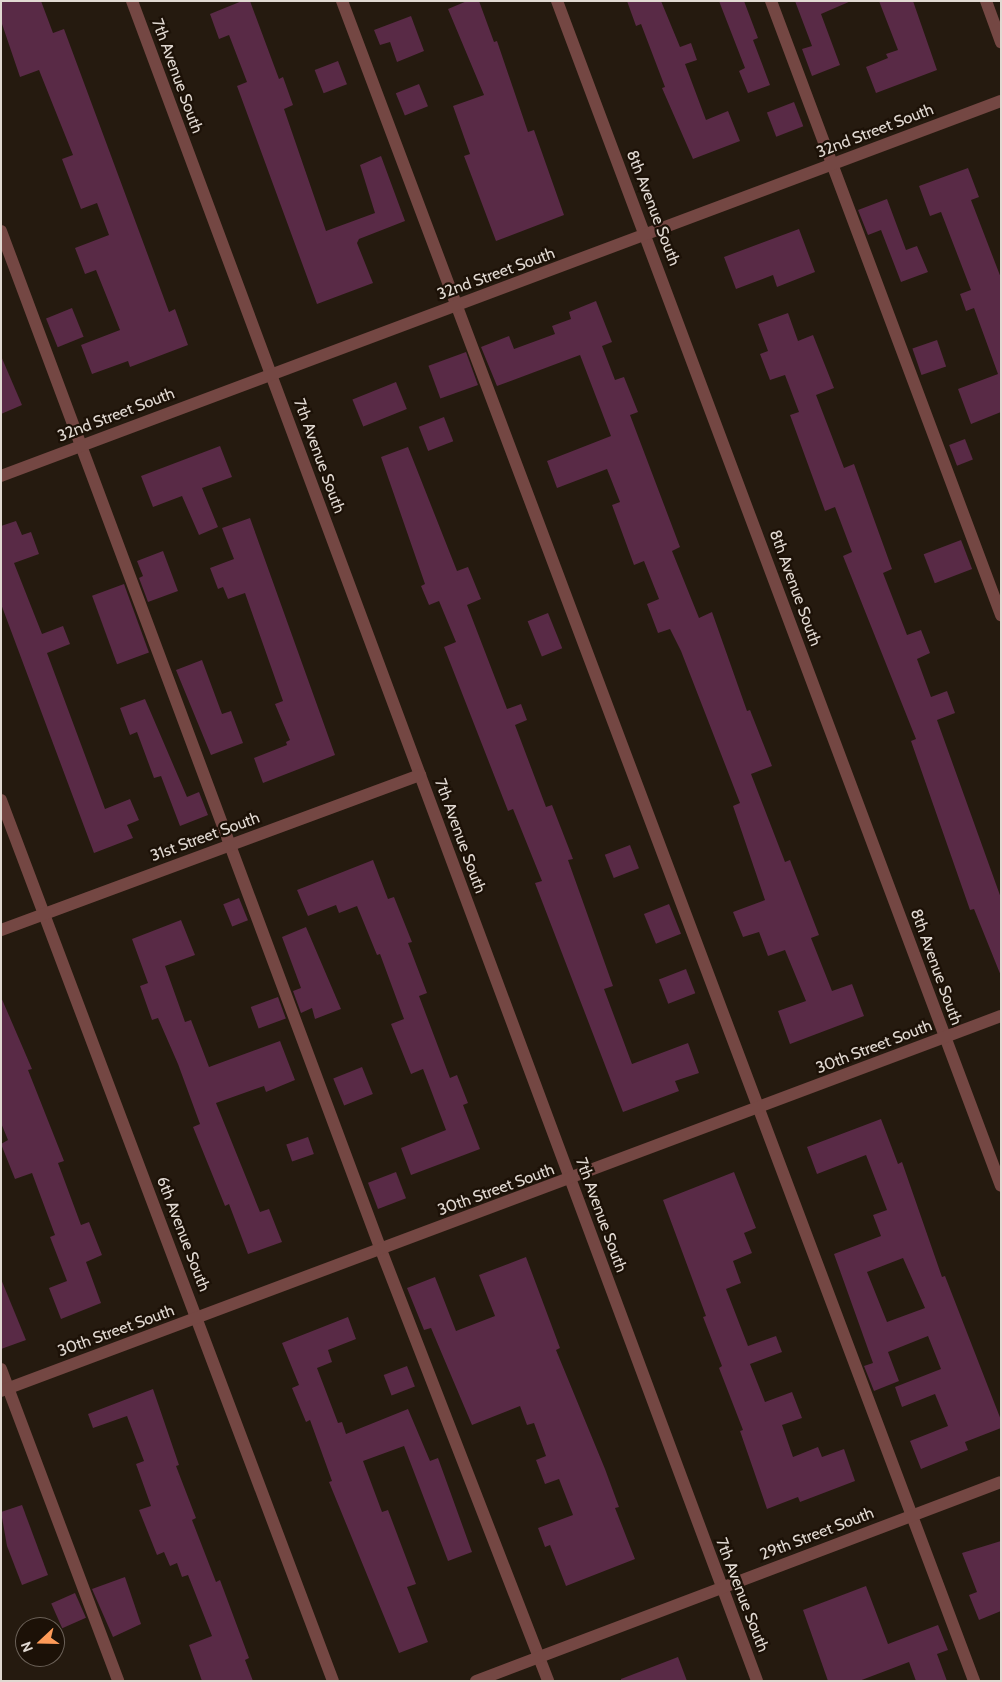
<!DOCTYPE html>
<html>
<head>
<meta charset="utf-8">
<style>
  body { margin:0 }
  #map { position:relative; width:1002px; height:1682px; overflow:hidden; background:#251a0f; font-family:Cabin,sans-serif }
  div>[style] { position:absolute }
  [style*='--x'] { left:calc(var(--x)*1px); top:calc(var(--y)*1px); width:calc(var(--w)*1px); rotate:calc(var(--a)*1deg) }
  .building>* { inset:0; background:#592a46; transform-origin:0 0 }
  .service>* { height:12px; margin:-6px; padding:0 6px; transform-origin:6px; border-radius:6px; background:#744743 }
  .minor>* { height:12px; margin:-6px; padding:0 6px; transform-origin:6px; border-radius:6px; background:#744743 }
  span { translate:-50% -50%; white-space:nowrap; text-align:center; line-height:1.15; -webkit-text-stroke:4.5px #1c1107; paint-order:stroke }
  .street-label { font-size:16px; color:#e1d9d2 }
  .frame { position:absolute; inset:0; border:2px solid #e1d9d2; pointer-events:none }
  .north { position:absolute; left:15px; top:1617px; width:50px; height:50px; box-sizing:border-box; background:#1c1107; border:1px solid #6b6158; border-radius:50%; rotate:249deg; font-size:14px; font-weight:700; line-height:20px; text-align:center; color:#e1d9d2 }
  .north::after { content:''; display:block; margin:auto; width:18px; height:22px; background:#fe9b59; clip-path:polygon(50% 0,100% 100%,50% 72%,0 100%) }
</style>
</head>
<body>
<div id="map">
  <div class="building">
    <i style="clip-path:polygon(1px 1px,41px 1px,53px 33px,64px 29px,169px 312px,175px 309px,188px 345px,130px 367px,128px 361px,92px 374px,81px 345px,120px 330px,96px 270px,85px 274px,75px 248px,109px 235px,97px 203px,81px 209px,62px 159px,73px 155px,39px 70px,20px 77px,1px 21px)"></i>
    <i style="clip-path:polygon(242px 1px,250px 1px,279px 79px,283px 77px,293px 105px,284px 109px,326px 231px,375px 213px,360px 165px,381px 156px,405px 221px,359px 239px,357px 243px,373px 283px,317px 304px,237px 86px,247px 82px,229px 35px,219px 39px,210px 14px)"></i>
    <i style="clip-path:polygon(467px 1px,479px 1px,494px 42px,497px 41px,528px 132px,534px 130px,564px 215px,496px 241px,464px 156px,470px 154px,453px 106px,484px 95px,448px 9px)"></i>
    <i style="clip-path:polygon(627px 1px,661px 1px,680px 47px,691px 43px,697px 60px,685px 64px,706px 120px,728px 111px,740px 141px,693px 159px,662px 88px,665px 87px,641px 24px,636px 26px)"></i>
    <i style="clip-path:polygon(719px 1px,744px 1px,758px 38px,753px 40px,770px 85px,748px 93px,739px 71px,745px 68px)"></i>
    <i style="clip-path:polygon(795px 1px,851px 1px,821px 14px,840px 65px,812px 76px,802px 49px,812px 46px)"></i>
    <i style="clip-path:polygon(879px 1px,913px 1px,937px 70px,876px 93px,866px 67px,888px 58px,886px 54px,898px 50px)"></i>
    <i style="clip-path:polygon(411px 16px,424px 51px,397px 62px,390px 42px,380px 45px,374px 30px)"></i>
    <i style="left:338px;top:61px;width:25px;height:25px;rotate:69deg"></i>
    <i style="left:419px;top:84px;width:24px;height:25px;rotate:68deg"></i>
    <i style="left:794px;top:102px;width:26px;height:29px;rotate:69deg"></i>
    <i style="clip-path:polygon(968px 168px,979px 197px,971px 200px,1001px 278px,1001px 412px,971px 424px,958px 389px,998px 374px,974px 308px,966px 311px,960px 294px,971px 290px,941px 212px,930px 216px,919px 186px)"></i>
    <i style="clip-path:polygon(887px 199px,906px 250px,917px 246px,928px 272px,901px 282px,881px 230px,868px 235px,858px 210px)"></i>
    <i style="clip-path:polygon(799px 229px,815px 272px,777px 287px,773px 275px,736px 289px,724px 257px)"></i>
    <i style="clip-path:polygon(596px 301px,612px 342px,602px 346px,615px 380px,624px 377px,638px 412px,630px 415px,680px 547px,672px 551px,699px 618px,712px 612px,747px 711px,750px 710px,772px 766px,751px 774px,785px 862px,790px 860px,819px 935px,811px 938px,832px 991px,852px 984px,864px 1016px,790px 1044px,778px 1011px,806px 1001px,785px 950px,768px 956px,759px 932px,743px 937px,733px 912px,765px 900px,733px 806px,740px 803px,681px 651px,670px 629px,658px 633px,647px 604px,659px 599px,644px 561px,634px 565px,612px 505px,620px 502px,607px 469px,557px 488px,547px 461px,611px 436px,580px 355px,497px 386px,481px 347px,509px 336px,514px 349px,555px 334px,552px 326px,571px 319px,569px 312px)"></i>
    <i style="left:72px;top:308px;width:31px;height:28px;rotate:68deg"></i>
    <i style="clip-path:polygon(788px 313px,798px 341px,813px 335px,834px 388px,816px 395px,844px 468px,854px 464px,892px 569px,883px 573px,907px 635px,921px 630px,930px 653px,917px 659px,931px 697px,947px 691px,955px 713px,937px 720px,1001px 898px,1001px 976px,974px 909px,970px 910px,911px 741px,916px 739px,843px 556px,852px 552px,835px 507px,825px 511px,790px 415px,799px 412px,785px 375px,770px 380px,760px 354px,768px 351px,758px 324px)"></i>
    <i style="left:937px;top:340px;width:28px;height:26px;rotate:71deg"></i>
    <i style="left:466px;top:352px;width:35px;height:40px;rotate:70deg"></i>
    <i style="clip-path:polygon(1px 356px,22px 405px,1px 414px)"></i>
    <i style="left:396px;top:382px;width:29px;height:47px;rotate:68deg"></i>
    <i style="left:444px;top:417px;width:26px;height:27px;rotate:69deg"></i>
    <i style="left:965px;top:439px;width:22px;height:17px;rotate:69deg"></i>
    <i style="clip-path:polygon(220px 446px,232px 477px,202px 488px,218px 527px,199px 535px,182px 496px,153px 507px,141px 476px)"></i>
    <i style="clip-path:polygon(408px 447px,457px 571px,468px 567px,481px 599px,467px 605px,507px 709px,521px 704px,527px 720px,515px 725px,546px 807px,552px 805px,573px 859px,568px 860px,613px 986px,604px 989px,632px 1064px,688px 1043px,699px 1073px,675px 1081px,679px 1091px,623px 1112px,535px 883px,542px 881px,513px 809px,508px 811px,444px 647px,456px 642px,439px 601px,429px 605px,421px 586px,425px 584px,381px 457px)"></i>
    <i style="clip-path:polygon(250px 518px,335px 755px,263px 783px,254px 758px,287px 745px,286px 742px,290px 740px,275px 704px,283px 701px,245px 593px,228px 599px,223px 587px,218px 589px,210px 568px,234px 559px,222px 528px)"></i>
    <i style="clip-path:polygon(16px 521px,22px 535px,31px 532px,39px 554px,14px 563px,42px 634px,63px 626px,70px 644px,47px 653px,105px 809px,130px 799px,139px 820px,127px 825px,133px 838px,94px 853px,1px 604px,1px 526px)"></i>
    <i style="left:961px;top:540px;width:31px;height:40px;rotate:69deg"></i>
    <i style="clip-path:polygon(163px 551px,178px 591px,148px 602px,139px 578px,143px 576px,137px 561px)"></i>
    <i style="left:124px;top:584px;width:73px;height:34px;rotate:70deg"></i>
    <i style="left:548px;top:613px;width:38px;height:22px;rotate:68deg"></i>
    <i style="clip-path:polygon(202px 660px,222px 714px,231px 711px,243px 743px,211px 755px,176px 670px)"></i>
    <i style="clip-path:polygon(145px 699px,187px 797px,199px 792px,208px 815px,180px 826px,161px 776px,154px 778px,137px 732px,130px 735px,120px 708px)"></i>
    <i style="left:630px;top:845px;width:25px;height:27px;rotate:69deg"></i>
    <i style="clip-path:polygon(373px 860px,388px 899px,394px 897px,412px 942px,408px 943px,427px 993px,419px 996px,450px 1078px,457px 1075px,468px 1103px,463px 1105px,480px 1149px,411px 1175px,401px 1148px,446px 1130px,423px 1069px,411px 1074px,391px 1024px,404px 1019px,380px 954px,377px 955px,357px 906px,339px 913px,336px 905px,308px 916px,297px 890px)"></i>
    <i style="left:239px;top:898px;width:24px;height:17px;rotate:68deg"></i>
    <i style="left:669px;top:904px;width:32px;height:27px;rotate:68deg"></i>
    <i style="clip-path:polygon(181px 920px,195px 955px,165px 966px,185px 1022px,191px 1020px,209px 1067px,280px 1041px,295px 1080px,266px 1092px,264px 1086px,216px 1103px,260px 1212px,269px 1209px,282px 1242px,248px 1254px,229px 1204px,225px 1206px,193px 1127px,200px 1124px,178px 1064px,158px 1018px,152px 1020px,140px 986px,148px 983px,132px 939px)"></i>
    <i style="clip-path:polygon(306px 927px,341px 1009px,315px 1019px,312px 1008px,301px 1013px,293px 991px,301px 988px,282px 937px)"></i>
    <i style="left:686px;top:969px;width:26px;height:29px;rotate:69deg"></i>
    <i style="clip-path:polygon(1px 997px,32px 1069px,28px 1070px,64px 1161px,58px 1163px,81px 1225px,89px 1222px,102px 1255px,86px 1262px,101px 1303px,61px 1319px,49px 1288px,67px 1281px,50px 1237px,55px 1235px,32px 1173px,15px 1179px,1px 1144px,8px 1140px,1px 1123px)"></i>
    <i style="left:278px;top:997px;width:23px;height:29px;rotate:70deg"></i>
    <i style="left:362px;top:1067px;width:29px;height:31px;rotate:68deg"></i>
    <i style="clip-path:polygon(evenodd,881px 1119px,898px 1164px,902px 1162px,942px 1277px,945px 1276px,1001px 1420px,1001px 1428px,965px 1442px,968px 1450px,921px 1469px,910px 1441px,948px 1426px,935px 1394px,902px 1407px,895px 1387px,941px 1369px,928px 1336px,888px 1352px,899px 1381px,874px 1391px,864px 1366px,873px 1363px,834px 1254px,881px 1236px,873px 1215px,887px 1210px,866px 1155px,817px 1174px,807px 1147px,881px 1119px,903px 1258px,925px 1308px,887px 1322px,867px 1272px,903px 1258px)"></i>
    <i style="left:308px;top:1137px;width:18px;height:23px;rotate:71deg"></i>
    <i style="left:396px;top:1172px;width:28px;height:30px;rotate:69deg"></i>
    <i style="clip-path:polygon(734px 1172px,756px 1228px,744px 1233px,752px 1253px,733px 1261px,741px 1283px,726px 1289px,748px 1346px,776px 1336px,782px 1352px,750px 1364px,765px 1402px,792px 1392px,802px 1418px,782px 1425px,793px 1457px,818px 1447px,822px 1457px,844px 1449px,855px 1481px,800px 1502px,798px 1497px,767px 1509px,740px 1431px,743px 1430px,719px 1368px,722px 1366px,703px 1317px,706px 1316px,663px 1200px)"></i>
    <i style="clip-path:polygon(526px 1257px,560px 1348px,556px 1350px,605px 1469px,619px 1507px,615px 1508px,635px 1559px,566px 1586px,550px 1545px,545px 1547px,538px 1528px,573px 1515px,559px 1479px,545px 1484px,536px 1460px,546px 1456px,534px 1423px,527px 1425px,520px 1406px,472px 1425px,431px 1328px,424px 1330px,407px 1288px,435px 1277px,456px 1331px,495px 1316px,479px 1275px)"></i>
    <i style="clip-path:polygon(1px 1279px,26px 1340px,1px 1349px)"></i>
    <i style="clip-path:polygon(348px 1317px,356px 1339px,328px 1350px,332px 1362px,317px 1368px,338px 1423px,342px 1422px,346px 1434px,408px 1409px,430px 1461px,438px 1458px,472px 1552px,448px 1561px,404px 1446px,363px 1461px,382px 1512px,388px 1510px,416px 1584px,407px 1587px,428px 1642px,399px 1653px,329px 1482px,332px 1481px,310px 1420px,306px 1422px,292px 1388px,299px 1385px,282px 1343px)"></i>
    <i style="left:407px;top:1366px;width:22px;height:25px;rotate:69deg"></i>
    <i style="clip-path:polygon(153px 1389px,179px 1465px,176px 1466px,196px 1518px,192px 1520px,216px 1582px,220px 1580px,249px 1658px,245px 1660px,253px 1681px,202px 1681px,189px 1645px,212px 1636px,188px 1575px,182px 1577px,177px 1563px,170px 1566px,164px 1552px,157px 1555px,139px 1510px,151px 1506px,136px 1464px,144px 1461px,127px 1416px,93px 1428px,88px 1414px)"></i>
    <i style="clip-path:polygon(22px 1505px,48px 1575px,22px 1585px,7px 1546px,1px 1512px)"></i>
    <i style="clip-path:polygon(1001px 1541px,1001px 1611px,979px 1620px,969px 1595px,977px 1592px,962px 1553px)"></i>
    <i style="clip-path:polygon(125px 1577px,141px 1624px,113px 1637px,92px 1589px)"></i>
    <i style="clip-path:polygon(866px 1586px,888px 1644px,938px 1625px,948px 1650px,937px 1654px,947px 1681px,916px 1681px,909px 1662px,859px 1681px,828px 1681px,803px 1610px)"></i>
    <i style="left:75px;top:1593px;width:27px;height:26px;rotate:66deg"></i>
    <i style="clip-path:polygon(678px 1657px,687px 1681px,621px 1681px,621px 1679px)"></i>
  </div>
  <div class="service">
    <i style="--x:342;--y:1;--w:1795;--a:69.38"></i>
    <i style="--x:771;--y:1;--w:656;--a:69.46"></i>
    <i style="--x:1;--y:231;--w:1088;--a:69.55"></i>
    <i style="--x:381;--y:1250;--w:462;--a:68.8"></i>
    <i style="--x:1;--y:1369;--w:333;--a:69.4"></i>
  </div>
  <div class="minor">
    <i style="--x:132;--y:1;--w:1792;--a:69.59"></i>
    <i style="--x:557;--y:1;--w:1265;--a:69.46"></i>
    <i style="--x:986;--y:1;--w:44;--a:69.9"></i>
    <i style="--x:1;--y:476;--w:1068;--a:-20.56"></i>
    <i style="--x:1;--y:800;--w:941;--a:69.35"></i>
    <i style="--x:1;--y:930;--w:447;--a:-20.3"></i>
    <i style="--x:1;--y:1391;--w:1068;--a:-20.56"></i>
    <i style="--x:476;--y:1681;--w:561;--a:-20.76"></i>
  </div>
  <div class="street-label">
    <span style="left:177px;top:76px;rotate:70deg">7th Avenue South</span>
    <span style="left:875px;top:131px;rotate:-21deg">32nd Street South</span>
    <span style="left:653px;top:208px;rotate:69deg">8th Avenue South</span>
    <span style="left:496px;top:274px;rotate:-20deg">32nd Street South</span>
    <span style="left:116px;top:415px;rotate:-21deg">32nd Street South</span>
    <span style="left:319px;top:456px;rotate:70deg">7th Avenue South</span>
    <span style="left:795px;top:588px;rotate:70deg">8th Avenue South</span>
    <span style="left:460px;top:836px;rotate:70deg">7th Avenue South</span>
    <span style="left:205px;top:837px;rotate:-20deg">31st Street South</span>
    <span style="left:936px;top:967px;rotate:70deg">8th Avenue South</span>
    <span style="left:874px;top:1047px;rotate:-21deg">30th Street South</span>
    <span style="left:496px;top:1190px;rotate:-20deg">30th Street South</span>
    <span style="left:601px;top:1215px;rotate:70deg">7th Avenue South</span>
    <span style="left:183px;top:1234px;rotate:69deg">6th Avenue South</span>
    <span style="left:116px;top:1331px;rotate:-20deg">30th Street South</span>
    <span style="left:817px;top:1534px;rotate:-21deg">29th Street South</span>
    <span style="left:742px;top:1595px;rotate:69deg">7th Avenue South</span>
  </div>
  <div class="frame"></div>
  <div class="north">N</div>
</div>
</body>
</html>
